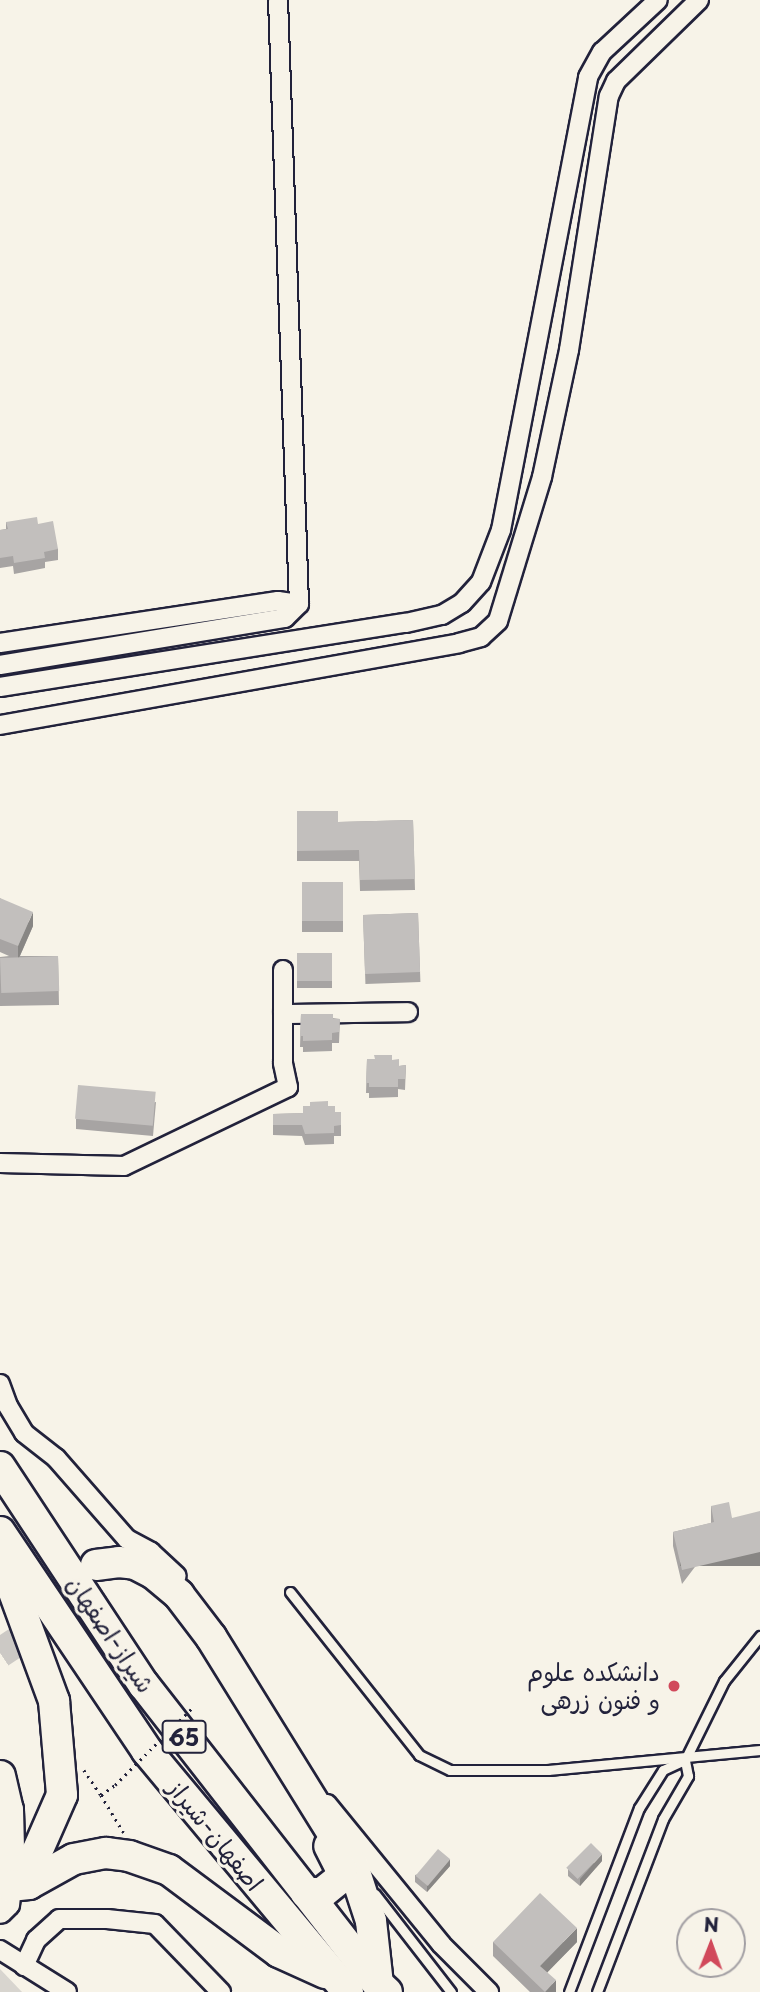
<!DOCTYPE html>
<html>
<head>
<meta charset="utf-8">
<style>
  body { margin:0 }
  #map { position:relative; width:760px; height:1992px; overflow:hidden; background:#f7f3e8; font-family:"Playpen Sans","Playpen Sans Arabic",sans-serif }
  div>[style] { position:absolute }
  [style*='--x'] { left:calc(var(--x)*1px); top:calc(var(--y)*1px); width:calc(var(--w)*1px); rotate:calc(var(--a)*1deg) }
  .green>* { inset:0; background:#d8d5cf }
  .trunk-tunnel>* { height:30px; margin-top:-15px; transform-origin:0; background:repeating-linear-gradient(90deg,#ccc9c5 0 30px,transparent 0 45px) }
  .path>* { height:2.5px; margin-top:-1.25px; transform-origin:0; background:repeating-linear-gradient(90deg,#22223b 0 2px,transparent 0 7px) }
  .roads { filter:drop-shadow(2px 0 #22223b) drop-shadow(-2px 0 #22223b) drop-shadow(0 2px #22223b) drop-shadow(0 -2px #22223b) }
  .service>* { height:9px; margin:-4.5px; padding:0 4.5px; transform-origin:4.5px; border-radius:4.5px; background:#f7f3e8 }
  .minor>* { height:18px; margin:-9px; padding:0 9px; transform-origin:9px; border-radius:9px; background:#f7f3e8 }
  .tertiary>* { height:21px; margin:-10.5px; padding:0 10.5px; transform-origin:10.5px; border-radius:10.5px; background:#f7f3e8 }
  .trunk>* { height:30px; margin:-15px; padding:0 15px; transform-origin:15px; border-radius:15px; background:#f7f3e8 }
  .path-bridge>* { height:2.5px; margin-top:-1.25px; transform-origin:0; background:repeating-linear-gradient(90deg,#22223b 0 2px,transparent 0 7px) }
  .wall>* { inset:0; background:#a7a4a3; transform-origin:0 0 }
  .shaded-wall>* { inset:0; background:#888684; transform-origin:0 0 }
  .building>* { inset:0; background:#c2bfbd; transform-origin:0 0 }
  .dots>* { width:19px; height:19px; translate:-50% -50%; box-sizing:border-box; border:4px solid #f7f3e8; border-radius:50% }
  span { translate:-50% -50%; white-space:nowrap; text-align:center; line-height:1.15; -webkit-text-stroke:6px #f7f3e8; paint-order:stroke }
  .shield-label span { padding:2px 5px; background:#f7f3e8; border:2px solid; border-radius:5px; -webkit-text-stroke-width:0 }
  .shield-label { font-size:23px; color:#22223b; font-weight:700 }
  .street-label { font-size:24px; color:#22223b }
  .poi-label { font-size:24px; color:#22223b }
  .right { translate:-100% -50%; text-align:right }
  .north { position:absolute; left:676px; top:1908px; width:70px; height:70px; box-sizing:border-box; background:#f7f3e8; border:2px solid #a29fa3; border-radius:50%; rotate:1deg; font-size:19px; font-weight:700; line-height:28px; text-align:center; color:#22223b }
  .north::after { content:''; display:block; margin:auto; width:24px; height:32px; background:#d1495b; clip-path:polygon(50% 0,100% 100%,50% 72%,0 100%) }
</style>
</head>
<body>
<div id="map">
  <div class="green">
    <i style="clip-path:polygon(0 1969px,22px 1992px,0 1992px)"></i>
  </div>
  <div class="trunk-tunnel">
    <i style="--x:0;--y:1653;--w:128;--a:-33.6"></i>
  </div>
  <div class="path">
    <i style="--x:84;--y:1770;--w:30;--a:56"></i>
    <i style="--x:101;--y:1795;--w:17;--a:-36"></i>
    <i style="--x:101;--y:1795;--w:44;--a:58.8"></i>
  </div>
  <div class="roads">
    <div class="service">
      <i style="--x:290;--y:1592;--w:208;--a:51.6"></i>
      <i style="--x:419;--y:1755;--w:34;--a:26"></i>
      <i style="--x:450;--y:1770;--w:98;--a:0"></i>
      <i style="--x:548;--y:1770;--w:213;--a:-5.4"></i>
      <i style="--x:375;--y:1894;--w:124;--a:52.2"></i>
      <i style="--x:569;--y:1992;--w:197;--a:-69.2"></i>
      <i style="--x:639;--y:1808;--w:45;--a:-57.7"></i>
      <i style="--x:663;--y:1770;--w:19;--a:-25"></i>
      <i style="--x:597;--y:1992;--w:185;--a:-69.1"></i>
      <i style="--x:663;--y:1819;--w:50;--a:-59.8"></i>
      <i style="--x:688;--y:1776;--w:16;--a:-101"></i>
      <i style="--x:685;--y:1760;--w:88;--a:-63.7"></i>
      <i style="--x:724;--y:1681;--w:58;--a:-51.3"></i>
    </div>
    <div class="minor">
      <i style="--x:0;--y:643;--w:281;--a:-8.6"></i>
      <i style="--x:278;--y:601;--w:21;--a:8"></i>
      <i style="--x:0;--y:665;--w:289;--a:-9.4"></i>
      <i style="--x:285;--y:618;--w:20;--a:-45"></i>
      <i style="--x:299;--y:604;--w:604;--a:-91.99"></i>
      <i style="--x:0;--y:687;--w:411;--a:-9"></i>
      <i style="--x:406;--y:623;--w:37;--a:-13"></i>
      <i style="--x:442;--y:615;--w:23;--a:-31"></i>
      <i style="--x:462;--y:603;--w:28;--a:-48"></i>
      <i style="--x:481;--y:582;--w:56;--a:-69"></i>
      <i style="--x:501;--y:530;--w:461;--a:-79.1"></i>
      <i style="--x:588;--y:77;--w:29;--a:-61"></i>
      <i style="--x:602;--y:52;--w:76;--a:-42.9"></i>
      <i style="--x:0;--y:725;--w:466;--a:-10.1"></i>
      <i style="--x:459;--y:643;--w:23;--a:-15"></i>
      <i style="--x:481;--y:637;--w:23;--a:-43"></i>
      <i style="--x:498;--y:621;--w:151;--a:-73"></i>
      <i style="--x:542;--y:477;--w:130;--a:-78"></i>
      <i style="--x:569;--y:350;--w:257;--a:-81.1"></i>
      <i style="--x:609;--y:96;--w:17;--a:-65"></i>
      <i style="--x:616;--y:81;--w:116;--a:-44.3"></i>
      <i style="--x:283;--y:1014;--w:125;--a:-0.9"></i>
      <i style="--x:0;--y:1163;--w:124;--a:1.4"></i>
      <i style="--x:124;--y:1166;--w:182;--a:-25.7"></i>
      <i style="--x:288;--y:1087;--w:25;--a:-102"></i>
      <i style="--x:283;--y:1063;--w:93;--a:-90"></i>
      <i style="--x:0;--y:1384;--w:23;--a:70"></i>
      <i style="--x:8;--y:1406;--w:31;--a:59"></i>
      <i style="--x:24;--y:1433;--w:41;--a:38"></i>
      <i style="--x:56;--y:1458;--w:108;--a:48.8"></i>
      <i style="--x:127;--y:1539;--w:27;--a:28"></i>
      <i style="--x:151;--y:1552;--w:35;--a:43"></i>
      <i style="--x:327;--y:1804;--w:181;--a:50.8"></i>
      <i style="--x:441;--y:1944;--w:68;--a:45"></i>
      <i style="--x:0;--y:1950;--w:79;--a:32.1"></i>
      <i style="--x:24;--y:1966;--w:29;--a:-65"></i>
      <i style="--x:36;--y:1940;--w:31;--a:-42"></i>
      <i style="--x:59;--y:1919;--w:48;--a:0"></i>
      <i style="--x:107;--y:1919;--w:48;--a:5.9"></i>
      <i style="--x:155;--y:1924;--w:95;--a:45.9"></i>
    </div>
    <div class="tertiary">
      <i style="--x:0;--y:1889;--w:10;--a:-17"></i>
      <i style="--x:10;--y:1886;--w:18;--a:96"></i>
      <i style="--x:8;--y:1904;--w:11;--a:135"></i>
    </div>
    <div class="trunk">
      <i style="--x:0;--y:1467;--w:261;--a:56.6"></i>
      <i style="--x:144;--y:1685;--w:380;--a:52"></i>
      <i style="--x:378;--y:1984;--w:12;--a:42"></i>
      <i style="--x:0;--y:1532;--w:264;--a:56.1"></i>
      <i style="--x:147;--y:1751;--w:314;--a:50.2"></i>
      <i style="--x:0;--y:1554;--w:157;--a:69.8"></i>
      <i style="--x:54;--y:1701;--w:94;--a:85.1"></i>
      <i style="--x:62;--y:1795;--w:62;--a:113.7"></i>
      <i style="--x:37;--y:1852;--w:43;--a:128.5"></i>
      <i style="--x:96;--y:1565;--w:23;--a:-7"></i>
      <i style="--x:119;--y:1562;--w:16;--a:7"></i>
      <i style="--x:135;--y:1564;--w:20;--a:27"></i>
      <i style="--x:153;--y:1573;--w:34;--a:40"></i>
      <i style="--x:179;--y:1595;--w:53;--a:52.7"></i>
      <i style="--x:211;--y:1637;--w:269;--a:58.2"></i>
      <i style="--x:353;--y:1866;--w:58;--a:71.9"></i>
      <i style="--x:371;--y:1921;--w:63;--a:83.7"></i>
      <i style="--x:0;--y:1776;--w:35;--a:77"></i>
      <i style="--x:8;--y:1810;--w:76;--a:88.5"></i>
      <i style="--x:10;--y:1886;--w:19;--a:-6"></i>
      <i style="--x:29;--y:1884;--w:51;--a:-29.1"></i>
      <i style="--x:74;--y:1859;--w:33;--a:-11"></i>
      <i style="--x:106;--y:1853;--w:23;--a:7"></i>
      <i style="--x:129;--y:1856;--w:42;--a:19.3"></i>
      <i style="--x:169;--y:1870;--w:137;--a:36.7"></i>
      <i style="--x:279;--y:1952;--w:51;--a:24.5"></i>
      <i style="--x:306;--y:1893;--w:16;--a:0"></i>
      <i style="--x:322;--y:1893;--w:21;--a:-39"></i>
      <i style="--x:338;--y:1880;--w:10;--a:-66"></i>
      <i style="--x:342;--y:1871;--w:28;--a:-117"></i>
    </div>
  </div>
  <div class="path-bridge">
    <i style="--x:115;--y:1785;--w:112;--a:-45"></i>
  </div>
  <div class="wall">
    <i style="clip-path:polygon(6px 522px,38px 524px,58px 549px,58px 560px,45px 562px,45px 568px,14px 574px,13px 566px,0 568px,0 530px,6px 529px)"></i>
    <i style="clip-path:polygon(297px 811px,338px 822px,413px 820px,415px 890px,360px 891px,359px 861px,297px 861px)"></i>
    <i style="left:302px;top:882px;width:41px;height:50px"></i>
    <i style="clip-path:polygon(0 898px,33px 926px,20px 956px,58px 956px,59px 1005px,0 1006px,0 957px,9px 956px,0 952px)"></i>
    <i style="left:418px;top:913px;width:69px;height:55px;rotate:88deg"></i>
    <i style="left:297px;top:953px;width:35px;height:35px"></i>
    <i style="clip-path:polygon(301px 1014px,340px 1019px,339px 1043px,332px 1043px,332px 1051px,303px 1052px,303px 1047px,300px 1047px)"></i>
    <i style="clip-path:polygon(367px 1059px,392px 1060px,399px 1066px,406px 1065px,405px 1090px,398px 1089px,398px 1097px,369px 1098px,369px 1093px,366px 1093px)"></i>
    <i style="clip-path:polygon(156px 1102px,153px 1136px,76px 1129px,76px 1119px)"></i>
    <i style="clip-path:polygon(341px 1112px,341px 1136px,334px 1136px,334px 1144px,305px 1145px,302px 1136px,273px 1135px,273px 1114px)"></i>
    <i style="clip-path:polygon(711px 1506px,732px 1518px,682px 1584px,673px 1546px,673px 1532px,711px 1523px)"></i>
    <i style="clip-path:polygon(602px 1861px,580px 1886px,568px 1876px,568px 1869px)"></i>
    <i style="clip-path:polygon(450px 1866px,427px 1892px,415px 1882px,415px 1875px)"></i>
    <i style="clip-path:polygon(493px 1942px,577px 1942px,547px 1972px,556px 1992px,530px 1992px,493px 1956px)"></i>
  </div>
  <div class="shaded-wall">
    <i style="clip-path:polygon(33px 912px,33px 926px,18px 960px,18px 946px)"></i>
    <i style="left:760px;top:1552px;width:14px;height:80px;rotate:90deg"></i>
    <i style="clip-path:polygon(602px 1854px,602px 1861px,580px 1886px,580px 1879px)"></i>
    <i style="clip-path:polygon(450px 1859px,450px 1866px,427px 1892px,427px 1885px)"></i>
    <i style="clip-path:polygon(577px 1928px,577px 1942px,540px 1980px,540px 1966px)"></i>
    <i style="clip-path:polygon(556px 1980px,556px 1992px,545px 1992px)"></i>
  </div>
  <div class="building">
    <i style="clip-path:polygon(37px 517px,38px 524px,53px 521px,58px 549px,44px 552px,45px 558px,14px 563px,13px 556px,0 558px,0 530px,8px 529px,6px 522px)"></i>
    <i style="clip-path:polygon(297px 811px,338px 811px,338px 822px,413px 820px,415px 879px,360px 880px,359px 850px,297px 851px)"></i>
    <i style="left:302px;top:882px;width:41px;height:39px"></i>
    <i style="clip-path:polygon(0 898px,33px 912px,18px 946px,0 939px)"></i>
    <i style="left:418px;top:913px;width:59px;height:55px;rotate:88deg"></i>
    <i style="left:297px;top:953px;width:35px;height:28px"></i>
    <i style="left:58px;top:956px;width:35px;height:58px;rotate:88deg"></i>
    <i style="clip-path:polygon(301px 1014px,333px 1014px,333px 1019px,340px 1019px,339px 1032px,332px 1033px,332px 1040px,303px 1041px,303px 1036px,300px 1036px)"></i>
    <i style="clip-path:polygon(374px 1055px,392px 1055px,392px 1060px,399px 1059px,399px 1066px,406px 1065px,405px 1079px,398px 1079px,398px 1087px,369px 1087px,369px 1083px,366px 1083px,367px 1059px,375px 1059px)"></i>
    <i style="left:78px;top:1085px;width:78px;height:34px;rotate:5deg"></i>
    <i style="clip-path:polygon(328px 1101px,328px 1106px,335px 1106px,335px 1112px,341px 1112px,341px 1125px,334px 1126px,334px 1133px,305px 1134px,302px 1125px,273px 1125px,273px 1114px,303px 1113px,303px 1106px,310px 1106px,310px 1102px)"></i>
    <i style="clip-path:polygon(729px 1502px,732px 1518px,760px 1511px,760px 1552px,682px 1570px,673px 1532px,714px 1522px,711px 1506px)"></i>
    <i style="left:591px;top:1843px;width:16px;height:35px;rotate:45deg"></i>
    <i style="left:438px;top:1849px;width:16px;height:35px;rotate:40deg"></i>
    <i style="clip-path:polygon(540px 1893px,577px 1928px,540px 1966px,556px 1980px,545px 1992px,493px 1942px)"></i>
  </div>
  <div class="dots">
    <i style="left:674px;top:1686px;background:#d1495b"></i>
  </div>
  <div class="shield-label">
    <span style="left:184px;top:1737px">65</span>
  </div>
  <div class="street-label">
    <span style="left:111px;top:1634px;rotate:56deg">شیراز-اصفهان</span>
    <span style="left:216px;top:1835px;rotate:51deg">اصفهان-شیراز</span>
  </div>
  <div class="poi-label">
    <span class="right" style="left:660px;top:1686px">دانشکده علوم<br>و فنون زرهی</span>
  </div>
  <div class="north">N</div>
</div>
</body>
</html>
